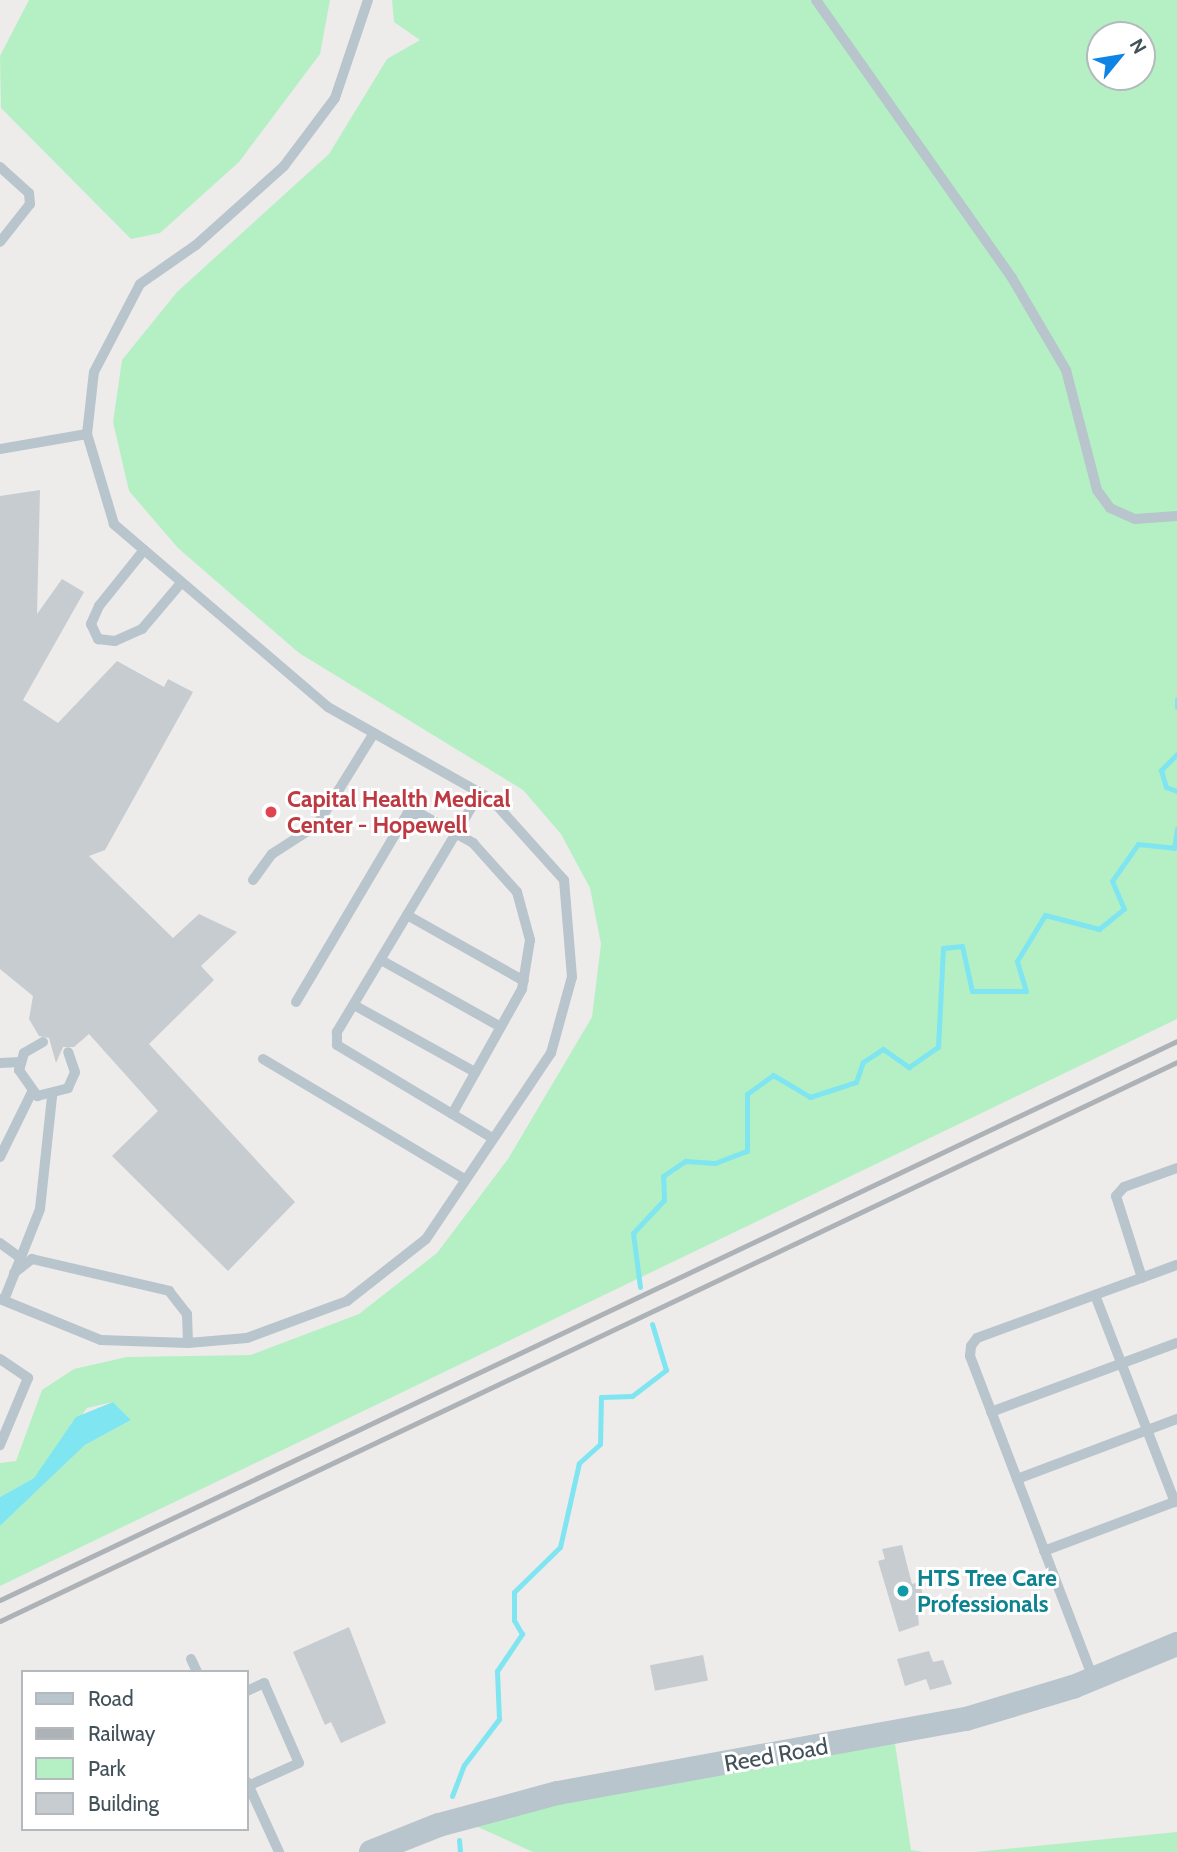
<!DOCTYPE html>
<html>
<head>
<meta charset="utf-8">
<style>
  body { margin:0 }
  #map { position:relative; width:1177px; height:1852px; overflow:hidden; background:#eeebeb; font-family:Cabin,sans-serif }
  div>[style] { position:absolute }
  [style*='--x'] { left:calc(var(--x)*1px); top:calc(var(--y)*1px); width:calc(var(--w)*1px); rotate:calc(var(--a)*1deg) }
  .green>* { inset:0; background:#b5f0c5 }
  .water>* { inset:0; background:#7fe5f0 }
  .stream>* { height:5px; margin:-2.5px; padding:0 2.5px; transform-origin:2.5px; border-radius:2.5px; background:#7fe5f0 }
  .building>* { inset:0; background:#c7ccd1; transform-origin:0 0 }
  .service>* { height:10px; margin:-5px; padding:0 5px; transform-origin:5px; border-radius:5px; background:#b8c5cc }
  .tertiary>* { height:24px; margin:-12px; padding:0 12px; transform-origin:12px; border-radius:12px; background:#b8c5cc }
  .rail>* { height:5px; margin:-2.5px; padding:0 2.5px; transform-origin:2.5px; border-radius:2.5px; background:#adb2b6 }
  .dots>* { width:19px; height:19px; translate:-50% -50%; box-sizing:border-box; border:4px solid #fff; border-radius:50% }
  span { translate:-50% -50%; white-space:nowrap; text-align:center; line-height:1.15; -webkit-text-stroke:6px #fff; paint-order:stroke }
  .health-label { font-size:23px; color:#be3a42; font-weight:700 }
  .left { translate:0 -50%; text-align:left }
  .culture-label { font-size:23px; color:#0d838f; font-weight:700 }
  .street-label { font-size:23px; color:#435159 }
  .legend { position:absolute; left:21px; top:1670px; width:228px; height:161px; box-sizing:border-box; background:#fff; border:2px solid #b4b9bd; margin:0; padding:9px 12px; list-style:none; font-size:21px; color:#435159 }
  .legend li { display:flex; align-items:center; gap:14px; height:35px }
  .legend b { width:35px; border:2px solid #b4b9bd }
  .north { position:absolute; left:1086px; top:21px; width:70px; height:70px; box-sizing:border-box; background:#fff; border:2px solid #b4b9bd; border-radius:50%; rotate:60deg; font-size:19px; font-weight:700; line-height:28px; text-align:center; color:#435159 }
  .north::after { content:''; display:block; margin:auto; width:24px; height:32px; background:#0f84e4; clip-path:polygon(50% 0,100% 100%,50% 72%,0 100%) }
</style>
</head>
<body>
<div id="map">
  <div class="green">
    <i style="clip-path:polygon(29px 0,330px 0,320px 54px,239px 162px,160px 233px,131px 239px,1px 108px,0 56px)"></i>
    <i style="clip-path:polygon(evenodd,392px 0,1177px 0,1177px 1019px,0 1586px,0 1526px,85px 1445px,131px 1420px,113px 1402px,87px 1408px,34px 1478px,0 1497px,0 1463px,16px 1461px,42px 1390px,74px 1369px,127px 1357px,251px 1355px,359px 1314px,437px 1253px,508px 1159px,592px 1017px,601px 944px,590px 888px,561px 834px,523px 790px,299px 653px,178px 548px,129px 491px,113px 422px,122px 360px,177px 292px,329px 154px,387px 59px,420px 40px,394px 22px,392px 0,1100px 35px,1142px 35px,1142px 77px,1100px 77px,1100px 35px)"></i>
    <i style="clip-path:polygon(894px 1737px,911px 1850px,924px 1852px,533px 1852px,458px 1818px)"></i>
    <i style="clip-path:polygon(1177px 1832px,1177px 1852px,975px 1852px)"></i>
  </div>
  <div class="water">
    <i style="clip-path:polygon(113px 1402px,131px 1420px,85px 1445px,0 1526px,0 1497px,34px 1478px,76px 1417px)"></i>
  </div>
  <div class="stream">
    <i style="--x:1177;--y:699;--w:8;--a:90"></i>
    <i style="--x:1177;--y:754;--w:23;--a:135"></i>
    <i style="--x:1161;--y:770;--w:18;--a:74"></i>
    <i style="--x:1166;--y:787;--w:12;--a:20"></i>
    <i style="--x:640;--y:1287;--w:54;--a:-97.4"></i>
    <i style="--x:633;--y:1233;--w:45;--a:-46.8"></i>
    <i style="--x:664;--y:1200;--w:24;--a:-92"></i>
    <i style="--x:663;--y:1176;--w:27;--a:-34"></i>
    <i style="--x:685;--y:1161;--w:30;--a:4"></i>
    <i style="--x:715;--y:1163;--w:34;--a:-21"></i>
    <i style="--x:747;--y:1151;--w:57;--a:-90"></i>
    <i style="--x:747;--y:1094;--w:32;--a:-36"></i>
    <i style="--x:773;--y:1075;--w:43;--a:30.7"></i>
    <i style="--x:810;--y:1097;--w:48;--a:-18.1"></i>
    <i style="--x:856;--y:1082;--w:21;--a:-71"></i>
    <i style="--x:863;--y:1062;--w:24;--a:-33"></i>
    <i style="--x:883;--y:1049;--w:32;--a:35"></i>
    <i style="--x:909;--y:1067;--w:35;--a:-35"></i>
    <i style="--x:938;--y:1047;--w:99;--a:-87.1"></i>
    <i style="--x:943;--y:948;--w:19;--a:-6"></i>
    <i style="--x:962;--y:946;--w:46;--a:77.5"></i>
    <i style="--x:972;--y:991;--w:54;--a:0"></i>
    <i style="--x:1026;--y:991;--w:31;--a:-107"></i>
    <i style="--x:1017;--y:961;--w:54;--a:-58.7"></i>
    <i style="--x:1045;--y:915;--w:56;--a:14.5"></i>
    <i style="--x:1099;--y:929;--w:32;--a:-39"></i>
    <i style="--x:1124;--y:909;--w:30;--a:-113"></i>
    <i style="--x:1112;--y:881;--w:45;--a:-54.9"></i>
    <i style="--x:1138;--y:844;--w:36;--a:6"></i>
    <i style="--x:1174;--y:848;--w:20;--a:-81"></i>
    <i style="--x:452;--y:1796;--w:33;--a:-69"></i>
    <i style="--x:464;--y:1765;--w:58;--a:-52.7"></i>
    <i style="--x:499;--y:1719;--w:48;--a:-92.4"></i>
    <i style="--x:497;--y:1671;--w:45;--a:-56"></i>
    <i style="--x:522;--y:1634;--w:16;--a:-120"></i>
    <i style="--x:514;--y:1620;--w:28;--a:-90"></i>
    <i style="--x:514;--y:1592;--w:64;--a:-44.4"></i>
    <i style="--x:560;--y:1547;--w:86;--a:-77.3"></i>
    <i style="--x:579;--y:1463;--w:28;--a:-42"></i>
    <i style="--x:600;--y:1444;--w:47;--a:-88.8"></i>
    <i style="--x:601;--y:1397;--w:31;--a:-2"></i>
    <i style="--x:632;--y:1396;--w:43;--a:-37.4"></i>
    <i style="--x:666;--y:1370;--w:48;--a:-106.9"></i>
    <i style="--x:459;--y:1840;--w:12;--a:85"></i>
  </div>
  <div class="building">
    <i style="clip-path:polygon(40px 490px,37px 614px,62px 579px,84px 592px,23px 700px,58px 723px,117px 661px,164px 687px,168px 679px,193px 692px,105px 850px,89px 856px,173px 938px,199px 914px,237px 932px,201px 966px,214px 980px,149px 1044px,295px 1202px,228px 1271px,112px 1156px,158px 1111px,89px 1034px,74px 1047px,63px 1047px,56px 1063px,49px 1038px,39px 1036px,29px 1019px,33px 996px,0 969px,0 496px)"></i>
    <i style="clip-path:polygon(902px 1545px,912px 1584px,920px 1582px,924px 1601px,917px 1604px,919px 1625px,899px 1632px,878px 1561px,885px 1559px,882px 1549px)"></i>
    <i style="clip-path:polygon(349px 1627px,386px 1723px,341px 1743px,331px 1722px,325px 1725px,293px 1652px)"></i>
    <i style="clip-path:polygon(929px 1651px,933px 1662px,943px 1660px,952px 1684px,930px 1690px,926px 1679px,905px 1686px,897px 1659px)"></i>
    <i style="left:703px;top:1655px;width:26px;height:54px;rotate:79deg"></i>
  </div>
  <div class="service">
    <i style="--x:816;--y:0;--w:340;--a:54.8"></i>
    <i style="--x:1012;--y:278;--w:107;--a:59.6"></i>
    <i style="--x:1066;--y:370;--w:124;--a:75.5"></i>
    <i style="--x:1097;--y:490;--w:22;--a:54"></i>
    <i style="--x:1110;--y:508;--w:27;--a:24"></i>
    <i style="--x:1135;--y:519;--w:42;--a:-4.1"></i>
    <i style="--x:0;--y:167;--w:39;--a:42"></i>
    <i style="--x:29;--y:193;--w:11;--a:85"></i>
    <i style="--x:30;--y:204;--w:48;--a:128.3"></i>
    <i style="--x:0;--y:449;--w:88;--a:-9.8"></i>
    <i style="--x:144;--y:550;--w:72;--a:128.8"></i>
    <i style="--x:99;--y:606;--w:20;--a:114"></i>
    <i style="--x:91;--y:624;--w:17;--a:65"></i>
    <i style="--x:98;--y:639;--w:17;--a:7"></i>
    <i style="--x:115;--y:641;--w:30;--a:-24"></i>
    <i style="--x:142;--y:629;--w:60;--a:-49.7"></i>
    <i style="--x:480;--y:793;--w:279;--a:120.9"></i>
    <i style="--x:337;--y:1032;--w:13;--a:90"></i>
    <i style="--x:337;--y:1045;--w:179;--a:30.9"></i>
    <i style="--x:253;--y:880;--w:32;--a:-54"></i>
    <i style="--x:272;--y:854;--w:54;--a:-32.8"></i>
    <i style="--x:317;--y:825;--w:108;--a:-58.2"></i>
    <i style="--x:407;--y:915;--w:134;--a:29.4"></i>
    <i style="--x:381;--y:960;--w:137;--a:29.2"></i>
    <i style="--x:296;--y:1002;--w:218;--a:-59.4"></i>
    <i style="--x:407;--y:814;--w:14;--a:0"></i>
    <i style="--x:421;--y:814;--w:60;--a:29.1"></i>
    <i style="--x:473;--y:843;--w:66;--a:48.1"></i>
    <i style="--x:517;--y:892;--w:50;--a:74.8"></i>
    <i style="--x:530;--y:940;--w:50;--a:99.3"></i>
    <i style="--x:522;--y:989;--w:143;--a:119.2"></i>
    <i style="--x:354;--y:1005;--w:138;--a:29"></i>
    <i style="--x:43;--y:1042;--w:22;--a:150"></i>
    <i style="--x:24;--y:1053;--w:18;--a:106"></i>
    <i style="--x:19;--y:1070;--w:32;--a:55"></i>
    <i style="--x:37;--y:1096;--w:32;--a:-14"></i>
    <i style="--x:68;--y:1088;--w:17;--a:-66"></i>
    <i style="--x:75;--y:1072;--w:21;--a:-109"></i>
    <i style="--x:263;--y:1059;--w:234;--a:30.8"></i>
    <i style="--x:0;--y:1063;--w:21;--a:-3"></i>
    <i style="--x:0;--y:1157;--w:72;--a:-63.8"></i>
    <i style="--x:0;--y:1243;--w:22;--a:36"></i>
    <i style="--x:14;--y:1273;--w:23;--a:-38"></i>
    <i style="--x:32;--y:1259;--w:141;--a:13.1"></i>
    <i style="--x:169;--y:1291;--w:29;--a:52"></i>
    <i style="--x:187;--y:1314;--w:29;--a:88"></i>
    <i style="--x:1142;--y:1278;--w:86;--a:-107.6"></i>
    <i style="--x:1116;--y:1196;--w:12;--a:-48"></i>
    <i style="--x:1124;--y:1187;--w:56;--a:-19.7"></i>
    <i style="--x:1095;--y:1295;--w:222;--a:68.9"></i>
    <i style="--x:0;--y:1299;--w:109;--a:22.1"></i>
    <i style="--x:101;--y:1340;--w:87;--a:2"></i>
    <i style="--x:188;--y:1343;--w:59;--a:-4.8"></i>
    <i style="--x:247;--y:1338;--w:107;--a:-20.3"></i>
    <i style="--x:347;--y:1301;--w:100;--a:-38.1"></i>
    <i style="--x:426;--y:1239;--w:224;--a:-56.1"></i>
    <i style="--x:551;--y:1053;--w:79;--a:-74.6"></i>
    <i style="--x:572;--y:977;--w:97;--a:-94.7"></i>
    <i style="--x:564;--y:880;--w:109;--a:-132"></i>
    <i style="--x:491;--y:799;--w:187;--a:-150.6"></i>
    <i style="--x:328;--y:707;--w:282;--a:-139.5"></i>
    <i style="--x:114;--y:524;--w:94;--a:-106.7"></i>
    <i style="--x:87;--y:434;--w:62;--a:-83.6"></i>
    <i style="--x:94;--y:372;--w:99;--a:-62.4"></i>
    <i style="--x:140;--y:284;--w:68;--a:-34.9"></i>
    <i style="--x:196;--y:245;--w:118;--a:-41.9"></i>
    <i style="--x:284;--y:166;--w:85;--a:-53.1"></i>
    <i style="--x:335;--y:98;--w:103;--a:-71.4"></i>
    <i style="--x:4;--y:1300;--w:98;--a:-68.4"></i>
    <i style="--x:40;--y:1209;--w:114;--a:-83.9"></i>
    <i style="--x:0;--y:1359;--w:34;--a:34"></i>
    <i style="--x:28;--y:1378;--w:73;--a:112.7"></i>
    <i style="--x:991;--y:1412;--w:198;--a:-20.4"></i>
    <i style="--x:1017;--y:1479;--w:171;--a:-20.6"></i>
    <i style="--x:1044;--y:1551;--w:142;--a:-20.6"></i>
    <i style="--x:191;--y:1659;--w:14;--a:65"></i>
    <i style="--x:1093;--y:1678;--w:345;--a:-110.9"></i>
    <i style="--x:970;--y:1356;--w:10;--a:-84"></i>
    <i style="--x:971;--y:1346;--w:10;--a:-53"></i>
    <i style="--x:977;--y:1338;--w:213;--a:-20.1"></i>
    <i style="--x:247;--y:1691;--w:19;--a:-25"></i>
    <i style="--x:264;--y:1683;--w:87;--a:66.4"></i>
    <i style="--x:299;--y:1763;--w:56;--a:155.7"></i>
    <i style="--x:247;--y:1782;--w:77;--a:65.4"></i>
  </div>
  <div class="tertiary">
    <i style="--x:371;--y:1852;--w:73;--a:-21.7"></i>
    <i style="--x:439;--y:1825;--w:123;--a:-15.1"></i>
    <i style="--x:558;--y:1793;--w:415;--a:-10.3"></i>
    <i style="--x:966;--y:1719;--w:112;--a:-16.7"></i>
    <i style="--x:1073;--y:1687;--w:113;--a:-22.5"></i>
  </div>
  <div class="rail">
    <i style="--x:0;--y:1600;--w:1303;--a:-25.4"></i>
    <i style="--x:0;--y:1621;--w:1303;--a:-25.4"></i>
  </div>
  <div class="dots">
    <i style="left:271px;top:812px;background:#e0444e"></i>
    <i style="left:903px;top:1591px;background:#0f9aa8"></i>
  </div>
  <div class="health-label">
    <span class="left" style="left:287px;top:812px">Capital Health Medical<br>Center - Hopewell</span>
  </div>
  <div class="culture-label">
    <span class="left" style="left:917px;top:1591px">HTS Tree Care<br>Professionals</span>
  </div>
  <div class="street-label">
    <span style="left:776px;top:1755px;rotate:-10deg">Reed Road</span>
  </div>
  <ul class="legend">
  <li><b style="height:9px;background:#b8c5cc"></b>Road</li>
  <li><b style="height:9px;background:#adb2b6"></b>Railway</li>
  <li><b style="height:19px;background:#b5f0c5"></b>Park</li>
  <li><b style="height:19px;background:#c7ccd1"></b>Building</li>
  </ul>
  <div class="north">N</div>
</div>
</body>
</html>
